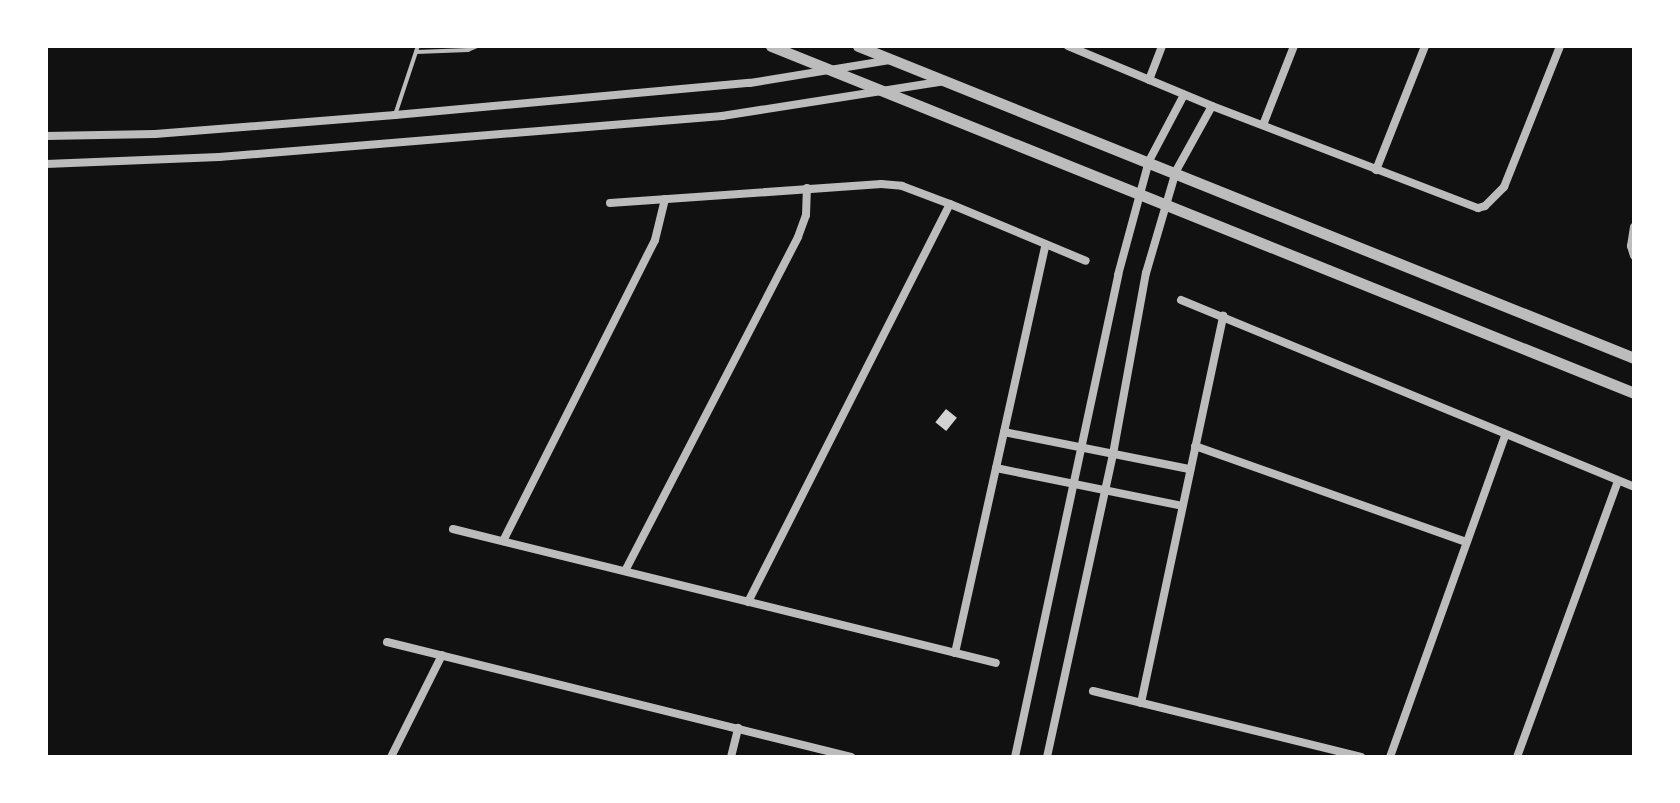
<!DOCTYPE html>
<html>
<head>
<meta charset="utf-8">
<style>
  body { margin:0 }
  #map { position:relative; width:1680px; height:803px; overflow:hidden; background:#111; font-family:"Nunito Sans",sans-serif }
  div>[style] { position:absolute }
  [style*='--x'] { left:calc(var(--x)*1px); top:calc(var(--y)*1px); width:calc(var(--w)*1px); rotate:calc(var(--a)*1deg) }
  .building>* { inset:0; background:#d3d3d3; transform-origin:0 0 }
  .service>* { height:4px; margin:-2px; padding:0 2px; transform-origin:2px; border-radius:2px; background:#bcbcbc }
  .minor>* { height:8px; margin:-4px; padding:0 4px; transform-origin:4px; border-radius:4px; background:#bcbcbc }
  .tertiary>* { height:11px; margin:-5.5px; padding:0 5.5px; transform-origin:5.5px; border-radius:5.5px; background:#bcbcbc }
  span { translate:-50% -50%; white-space:nowrap; text-align:center; line-height:1.15; -webkit-text-stroke:6px #fff; paint-order:stroke }
  .frame { position:absolute; inset:0; border:48px solid #fff; pointer-events:none }
</style>
</head>
<body>
<div id="map">
  <div class="building">
    <i style="left:946px;top:409px;width:14px;height:17px;rotate:39deg"></i>
  </div>
  <div class="service">
    <i style="--x:416;--y:52;--w:52;--a:-2.2"></i>
    <i style="--x:468;--y:50;--w:10;--a:-24"></i>
    <i style="--x:395;--y:115;--w:73;--a:-71.6"></i>
  </div>
  <div class="minor">
    <i style="--x:1068;--y:46;--w:156;--a:22.6"></i>
    <i style="--x:1212;--y:106;--w:285;--a:21"></i>
    <i style="--x:1478;--y:208;--w:7;--a:-16"></i>
    <i style="--x:1485;--y:206;--w:27;--a:-45"></i>
    <i style="--x:1504;--y:187;--w:152;--a:-68.3"></i>
    <i style="--x:1149;--y:80;--w:36;--a:-69"></i>
    <i style="--x:1263;--y:125;--w:85;--a:-68.6"></i>
    <i style="--x:46;--y:136;--w:109;--a:-1.1"></i>
    <i style="--x:155;--y:134;--w:241;--a:-4.5"></i>
    <i style="--x:395;--y:115;--w:356;--a:-5.2"></i>
    <i style="--x:750;--y:83;--w:143;--a:-9.3"></i>
    <i style="--x:46;--y:164;--w:173;--a:-2.3"></i>
    <i style="--x:219;--y:157;--w:505;--a:-4.66"></i>
    <i style="--x:722;--y:116;--w:226;--a:-8.9"></i>
    <i style="--x:1376;--y:170;--w:133;--a:-68.4"></i>
    <i style="--x:610;--y:203;--w:272;--a:-4"></i>
    <i style="--x:881;--y:184;--w:21;--a:5"></i>
    <i style="--x:902;--y:186;--w:51;--a:20.6"></i>
    <i style="--x:950;--y:204;--w:147;--a:22.7"></i>
    <i style="--x:1634;--y:227;--w:19;--a:99"></i>
    <i style="--x:1631;--y:246;--w:10;--a:73"></i>
    <i style="--x:1181;--y:300;--w:490;--a:22.4"></i>
    <i style="--x:1004;--y:432;--w:190;--a:11.3"></i>
    <i style="--x:1195;--y:446;--w:288;--a:19.5"></i>
    <i style="--x:996;--y:468;--w:190;--a:11.5"></i>
    <i style="--x:453;--y:529;--w:559;--a:13.86"></i>
    <i style="--x:503;--y:541;--w:337;--a:-63.2"></i>
    <i style="--x:655;--y:240;--w:42;--a:-76.3"></i>
    <i style="--x:625;--y:571;--w:376;--a:-62.6"></i>
    <i style="--x:798;--y:237;--w:23;--a:-70"></i>
    <i style="--x:806;--y:215;--w:27;--a:-88"></i>
    <i style="--x:748;--y:602;--w:446;--a:-63.1"></i>
    <i style="--x:387;--y:642;--w:478;--a:13.9"></i>
    <i style="--x:955;--y:653;--w:417;--a:-77.5"></i>
    <i style="--x:1093;--y:691;--w:276;--a:13.8"></i>
    <i style="--x:1141;--y:703;--w:396;--a:-78"></i>
    <i style="--x:391;--y:757;--w:114;--a:-63.4"></i>
    <i style="--x:731;--y:757;--w:30;--a:-76"></i>
    <i style="--x:1015;--y:757;--w:493;--a:-77.9"></i>
    <i style="--x:1118;--y:275;--w:118;--a:-74.8"></i>
    <i style="--x:1149;--y:161;--w:75;--a:-62.1"></i>
    <i style="--x:1047;--y:757;--w:310;--a:-77.7"></i>
    <i style="--x:1113;--y:454;--w:184;--a:-79.7"></i>
    <i style="--x:1146;--y:273;--w:106;--a:-73.6"></i>
    <i style="--x:1176;--y:171;--w:74;--a:-61"></i>
    <i style="--x:1390;--y:757;--w:342;--a:-70.3"></i>
    <i style="--x:1517;--y:757;--w:294;--a:-69.9"></i>
  </div>
  <div class="tertiary">
    <i style="--x:771;--y:46;--w:930;--a:21.9"></i>
    <i style="--x:858;--y:46;--w:836;--a:21.9"></i>
  </div>
  <div class="frame"></div>
</div>
</body>
</html>
